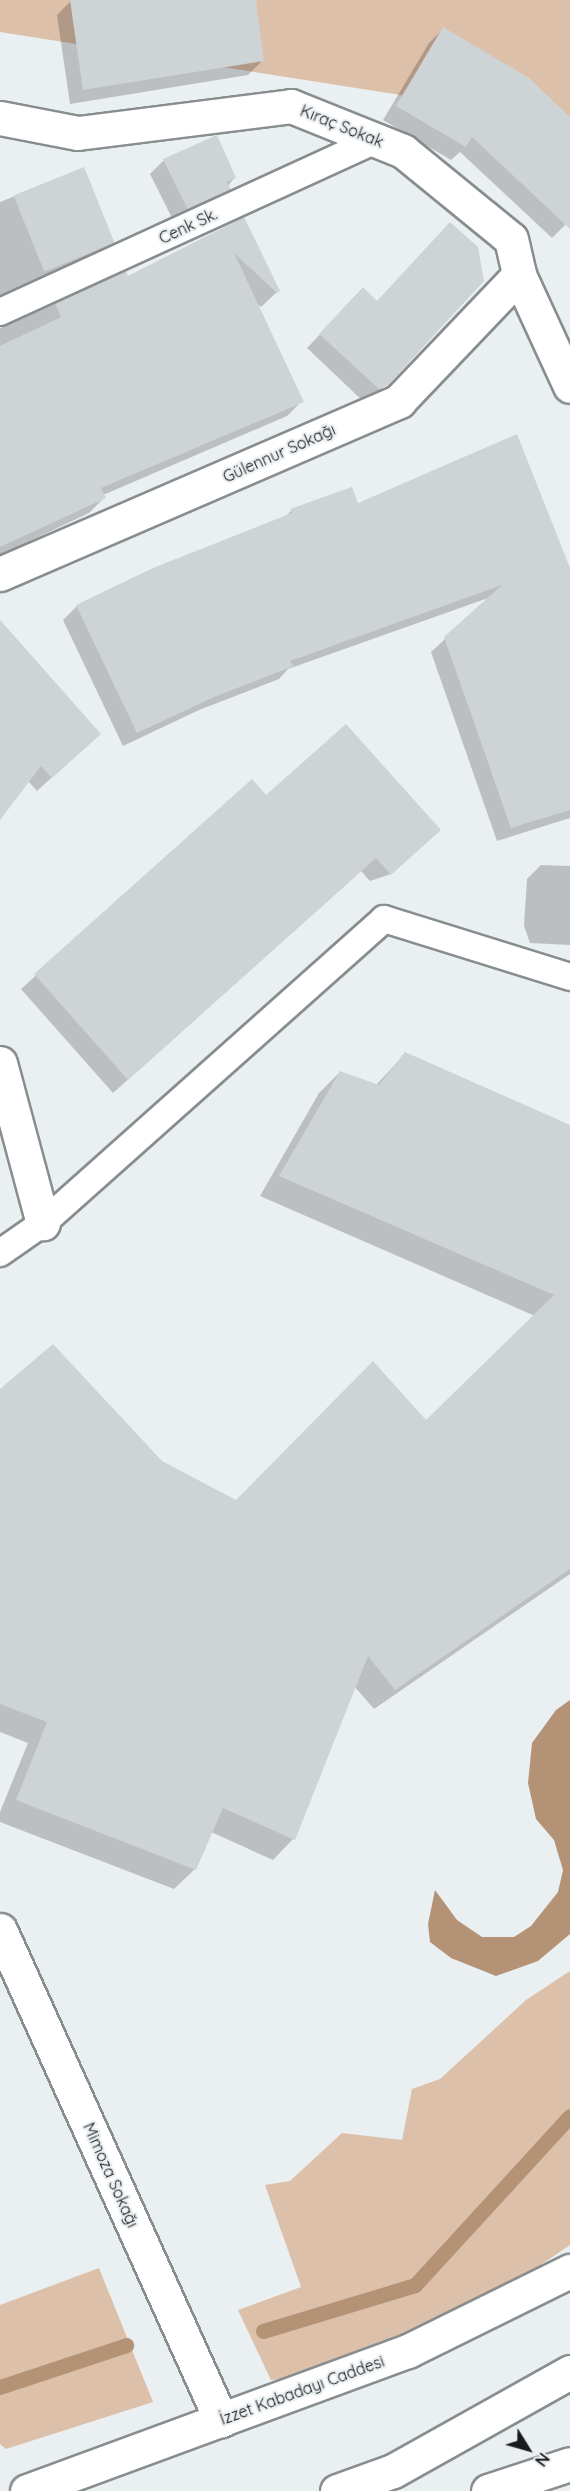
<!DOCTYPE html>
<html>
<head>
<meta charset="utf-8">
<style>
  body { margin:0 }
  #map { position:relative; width:570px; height:2491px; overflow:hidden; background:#eaeff2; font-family:Quicksand,sans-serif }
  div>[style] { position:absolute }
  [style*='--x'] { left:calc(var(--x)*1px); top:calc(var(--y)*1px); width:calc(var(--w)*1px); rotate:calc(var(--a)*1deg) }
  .green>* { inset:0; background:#ddc0a9 }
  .water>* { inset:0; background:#b49276 }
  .shadow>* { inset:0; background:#0003 }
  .stream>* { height:15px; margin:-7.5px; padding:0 7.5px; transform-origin:7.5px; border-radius:7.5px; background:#b49276 }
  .building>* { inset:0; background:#ced3d6; transform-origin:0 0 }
  .roads { filter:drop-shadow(2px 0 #888d8f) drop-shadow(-2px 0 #888d8f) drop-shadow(0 2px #888d8f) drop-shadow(0 -2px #888d8f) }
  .service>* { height:26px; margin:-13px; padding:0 13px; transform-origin:13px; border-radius:13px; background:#fff }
  .minor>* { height:33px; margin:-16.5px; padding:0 16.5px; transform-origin:16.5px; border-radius:16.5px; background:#fff }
  .tertiary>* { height:33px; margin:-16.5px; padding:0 16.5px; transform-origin:16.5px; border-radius:16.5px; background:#fff }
  .secondary>* { height:33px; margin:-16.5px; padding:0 16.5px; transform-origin:16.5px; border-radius:16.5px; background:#fff }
  .motorway>* { height:33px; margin:-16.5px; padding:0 16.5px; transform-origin:16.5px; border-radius:16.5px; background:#fff }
  span { translate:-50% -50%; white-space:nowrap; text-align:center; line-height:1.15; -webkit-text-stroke:4.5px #eaeff2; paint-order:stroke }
  .street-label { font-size:16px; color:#181a1b }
  .north { position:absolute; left:498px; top:2419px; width:60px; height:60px; -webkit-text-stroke:4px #eaeff2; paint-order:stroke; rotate:127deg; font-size:16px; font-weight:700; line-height:24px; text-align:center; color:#181a1b }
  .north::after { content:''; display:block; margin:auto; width:21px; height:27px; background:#181a1b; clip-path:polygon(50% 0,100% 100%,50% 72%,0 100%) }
</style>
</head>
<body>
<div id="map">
  <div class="green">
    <i style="clip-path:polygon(0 0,570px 0,570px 193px,401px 95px,0 32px)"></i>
    <i style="clip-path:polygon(570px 1971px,570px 2245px,524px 2276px,347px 2373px,271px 2380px,238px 2310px,301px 2287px,265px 2185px,290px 2181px,342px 2133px,402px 2140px,412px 2089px,440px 2079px,526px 2000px)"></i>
    <i style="clip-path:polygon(99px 2268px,153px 2402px,6px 2449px,0 2444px,0 2305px)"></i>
  </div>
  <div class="water">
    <i style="clip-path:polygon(570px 1700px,570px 1934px,538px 1961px,496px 1976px,451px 1958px,430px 1942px,428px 1924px,435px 1890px,457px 1920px,482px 1937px,514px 1937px,531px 1926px,558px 1892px,563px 1870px,554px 1840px,536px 1819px,528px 1783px,532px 1743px,556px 1710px)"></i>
  </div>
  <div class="shadow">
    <i style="clip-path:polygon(78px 0,254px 0,262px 61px,248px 75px,70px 104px,57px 15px,71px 1px)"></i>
    <i style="clip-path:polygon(443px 29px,570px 119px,570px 220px,552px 238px,460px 152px,451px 160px,383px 120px,429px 43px)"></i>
    <i style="clip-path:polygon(164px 160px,234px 178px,215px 204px,174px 222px,150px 174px)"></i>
    <i style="clip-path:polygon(83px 169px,113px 243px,98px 258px,0 303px,0 202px)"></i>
    <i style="clip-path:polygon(243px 219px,278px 291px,261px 307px,255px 302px,302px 401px,287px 416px,103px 495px,104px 498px,89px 513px,0 555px,0 328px,125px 273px,127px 278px)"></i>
    <i style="clip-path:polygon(350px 303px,387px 384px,364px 402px,307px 348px)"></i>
    <i style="clip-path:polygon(358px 505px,570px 572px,570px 818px,497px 841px,431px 652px,491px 597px,288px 669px,279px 679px,199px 710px,123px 746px,63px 620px,77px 606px,284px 518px,291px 511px)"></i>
    <i style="clip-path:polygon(0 636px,99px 734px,37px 791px,0 749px)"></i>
    <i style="clip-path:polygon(346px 726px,391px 874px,370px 881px,361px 871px,113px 1093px,21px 989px,251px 781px,266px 798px)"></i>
    <i style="clip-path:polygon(541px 865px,570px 866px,570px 945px,530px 943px,524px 926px,527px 879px)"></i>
    <i style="clip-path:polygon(405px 1054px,570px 1127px,570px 1574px,374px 1709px,354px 1686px,293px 1839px,273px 1860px,211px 1832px,195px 1869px,174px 1889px,0 1822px,0 1812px,28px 1743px,0 1732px,0 1390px,161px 1462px,236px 1502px,426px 1422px,535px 1316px,260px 1196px,319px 1093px,340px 1072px,376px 1085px)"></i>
  </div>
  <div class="stream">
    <i style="--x:263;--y:2331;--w:159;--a:-16.8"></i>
    <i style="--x:415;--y:2285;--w:229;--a:-47.5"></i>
    <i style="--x:0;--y:2387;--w:133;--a:-18.4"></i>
  </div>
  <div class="building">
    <i style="clip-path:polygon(70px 0,256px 0,264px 61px,83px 90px)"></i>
    <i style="clip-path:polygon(443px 27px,529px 78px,570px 117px,570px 229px,472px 137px,466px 147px,396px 106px)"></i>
    <i style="clip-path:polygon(217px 135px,236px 178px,227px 182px,231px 190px,188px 210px,163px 159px)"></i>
    <i style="left:84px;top:167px;width:82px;height:76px;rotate:68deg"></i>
    <i style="clip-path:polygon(244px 217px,280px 291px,277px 293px,234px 253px,304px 402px,101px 488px,106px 498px,0 547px,0 346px,61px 317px,55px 303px,126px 271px,128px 276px)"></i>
    <i style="clip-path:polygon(450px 222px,478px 247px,484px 281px,388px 385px,379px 389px,319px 334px,363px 287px,377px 301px)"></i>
    <i style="clip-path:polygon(517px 434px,570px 568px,570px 810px,511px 828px,444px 637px,502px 585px,290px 661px,294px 666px,214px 697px,137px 733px,76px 605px,153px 568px,292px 513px,290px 509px,352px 487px,358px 503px)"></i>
    <i style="clip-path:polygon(0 620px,101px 734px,52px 778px,41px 766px,0 820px)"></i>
    <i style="clip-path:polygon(346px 724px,441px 830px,391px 875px,376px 858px,128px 1080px,34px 974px,252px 779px,266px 795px)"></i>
    <i style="clip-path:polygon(405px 1052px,570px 1125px,570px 1569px,395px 1690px,368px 1656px,295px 1840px,223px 1808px,196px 1870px,16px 1800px,47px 1722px,0 1704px,0 1389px,53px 1344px,162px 1461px,236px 1500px,373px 1361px,426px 1420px,554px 1295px,279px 1176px,340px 1071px,379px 1085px)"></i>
  </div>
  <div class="roads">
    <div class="service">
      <i style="--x:0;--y:312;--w:413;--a:-24.6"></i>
      <i style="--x:0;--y:1253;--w:52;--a:-34.9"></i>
      <i style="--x:43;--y:1223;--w:457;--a:-41.7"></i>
      <i style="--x:384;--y:919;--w:195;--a:17.3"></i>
    </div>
    <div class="minor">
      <i style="--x:0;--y:118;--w:79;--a:10.9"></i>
      <i style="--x:78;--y:133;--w:215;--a:-7.2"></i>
      <i style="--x:291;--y:106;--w:121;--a:21.9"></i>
      <i style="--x:403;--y:151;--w:139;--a:39.2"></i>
      <i style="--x:511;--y:239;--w:37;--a:77"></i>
      <i style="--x:519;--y:275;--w:122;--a:65.3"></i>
      <i style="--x:0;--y:574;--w:435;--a:-23.4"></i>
      <i style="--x:399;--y:401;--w:174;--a:-46.4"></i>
      <i style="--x:0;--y:1063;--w:166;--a:75"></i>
      <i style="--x:0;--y:1930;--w:538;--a:65.72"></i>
    </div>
    <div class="tertiary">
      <i style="--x:27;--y:2491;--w:406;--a:-20.2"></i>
      <i style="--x:408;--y:2351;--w:181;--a:-26.3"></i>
    </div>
    <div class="secondary">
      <i style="--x:488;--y:2491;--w:86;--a:-18.2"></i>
    </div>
    <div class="motorway">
      <i style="--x:337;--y:2491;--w:59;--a:-19.7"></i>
      <i style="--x:393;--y:2471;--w:203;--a:-29.2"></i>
    </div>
  </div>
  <div class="street-label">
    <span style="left:342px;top:126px;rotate:22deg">Kıraç Sokak</span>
    <span style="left:188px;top:226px;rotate:-25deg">Cenk Sk.</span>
    <span style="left:279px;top:453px;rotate:-24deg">Gülennur Sokağı</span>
    <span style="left:111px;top:2175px;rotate:66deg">Mimoza Sokağı</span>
    <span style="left:302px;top:2390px;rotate:-20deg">İzzet Kabadayı Caddesi</span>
  </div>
  <div class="north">N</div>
</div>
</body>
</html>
